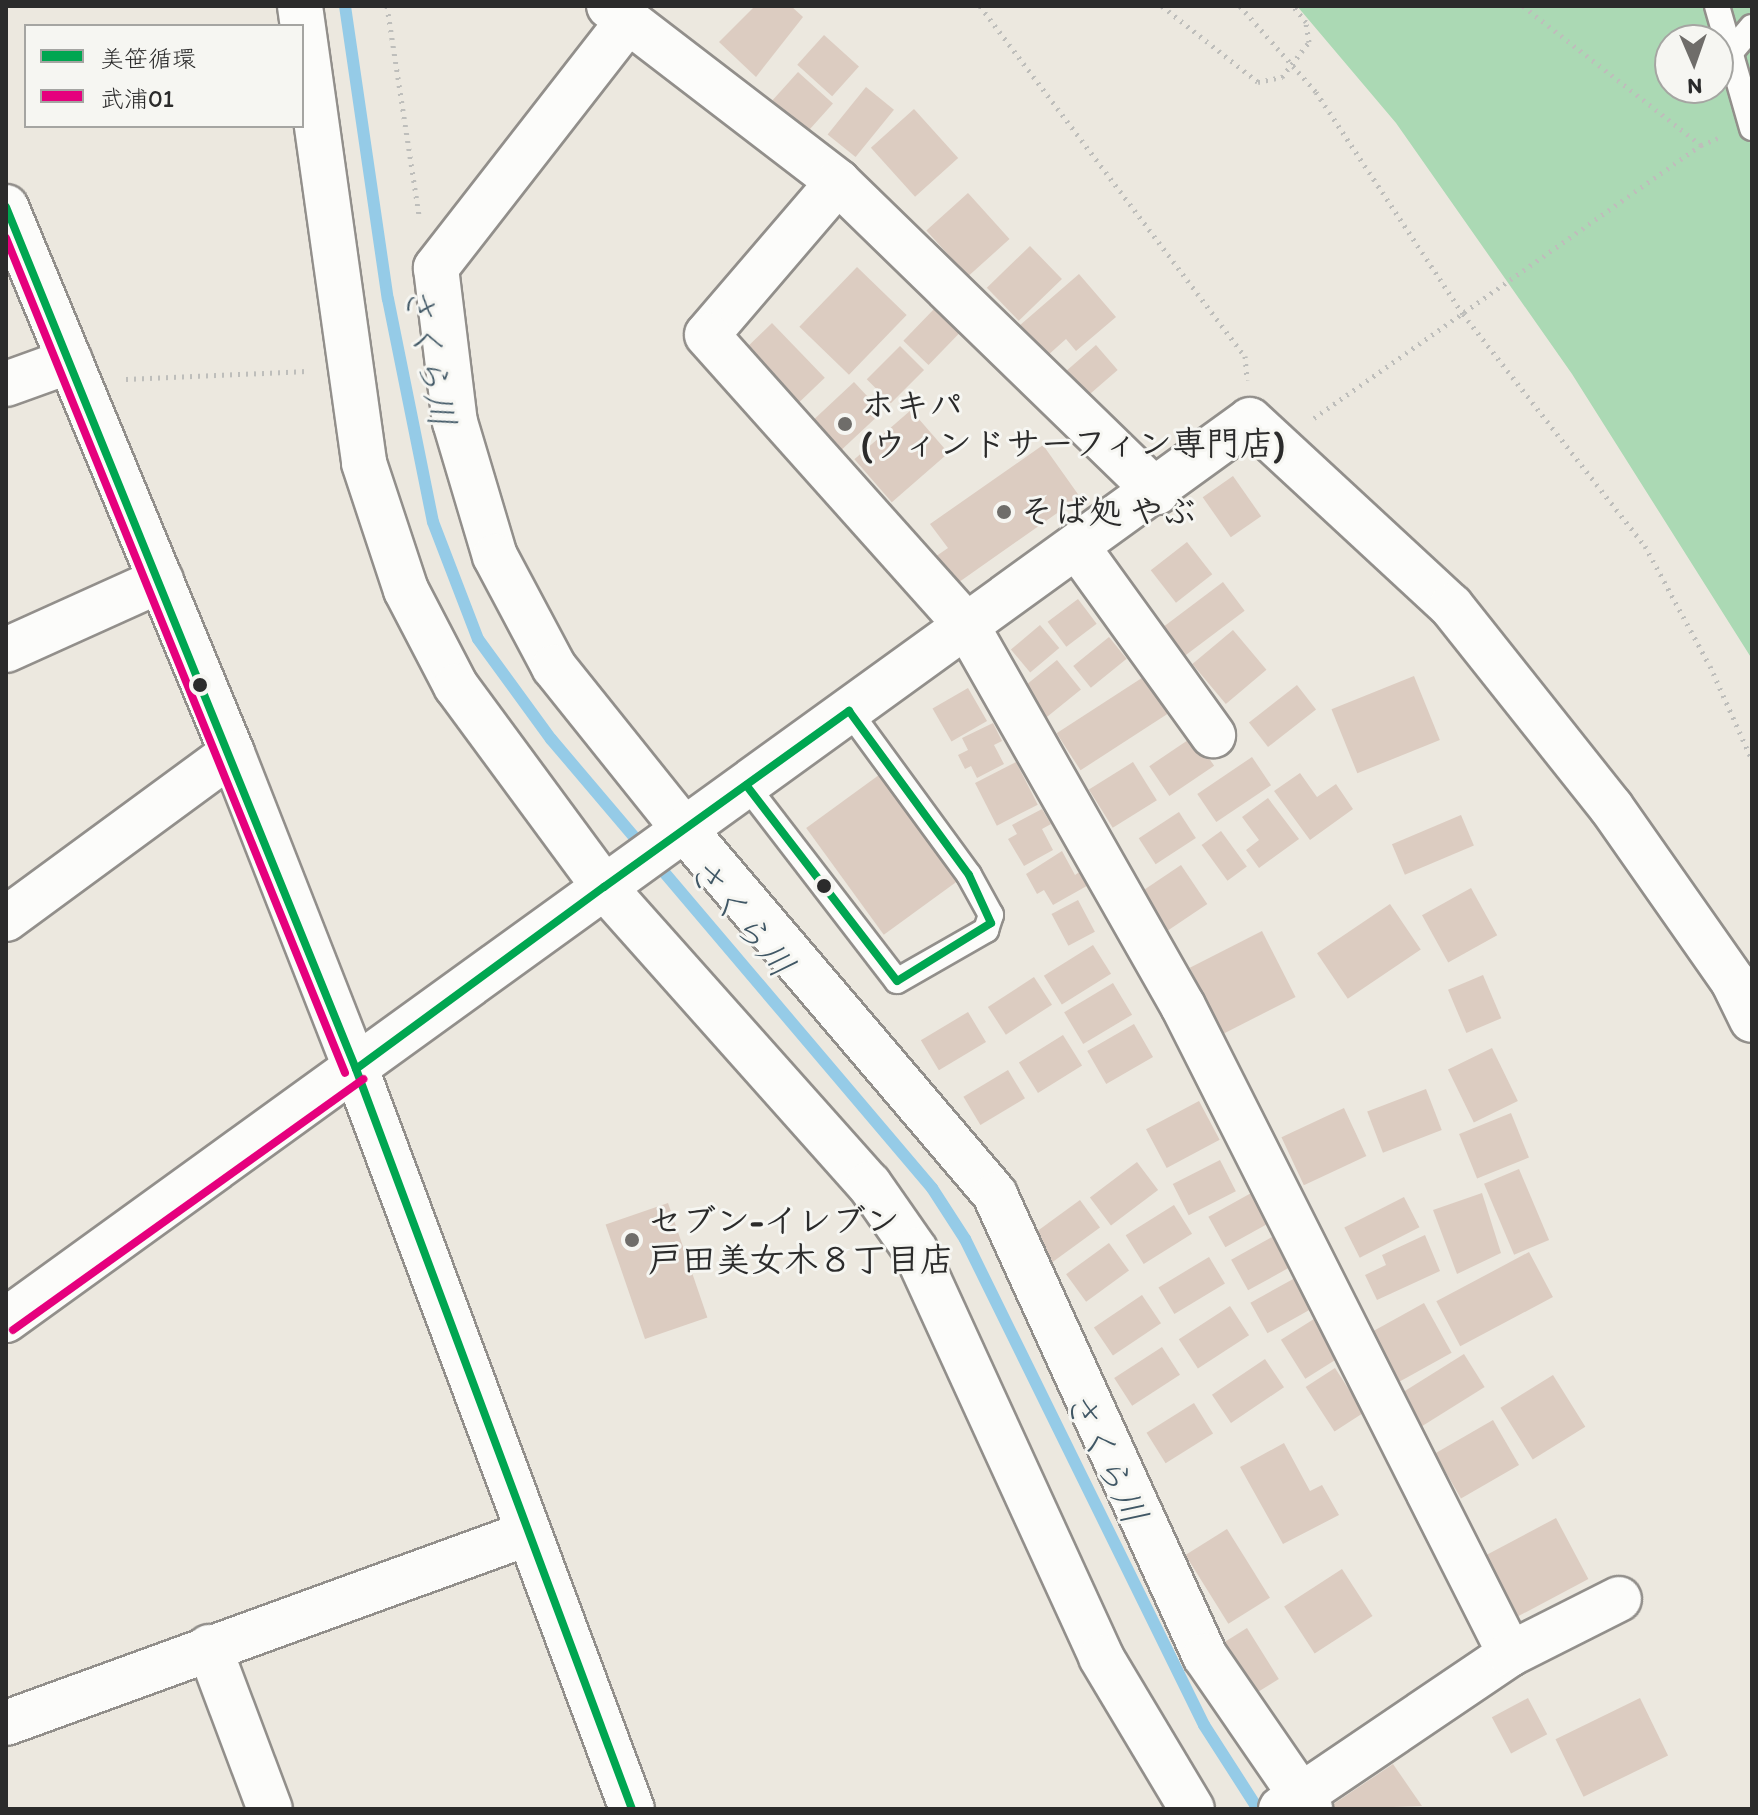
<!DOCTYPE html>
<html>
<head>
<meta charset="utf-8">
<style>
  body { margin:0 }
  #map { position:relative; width:1758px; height:1815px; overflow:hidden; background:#ece8df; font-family:Itim,"Klee One",sans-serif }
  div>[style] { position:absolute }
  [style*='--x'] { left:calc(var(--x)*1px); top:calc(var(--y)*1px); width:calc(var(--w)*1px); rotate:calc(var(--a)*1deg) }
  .green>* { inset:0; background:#abd9b4 }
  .stream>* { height:12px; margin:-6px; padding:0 6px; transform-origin:6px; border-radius:6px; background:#95cbe7 }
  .building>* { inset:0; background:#dcccc1; transform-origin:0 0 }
  .path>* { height:5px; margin-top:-2.5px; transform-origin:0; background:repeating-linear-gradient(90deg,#bebebb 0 2px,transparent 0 8px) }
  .roads { filter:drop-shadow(2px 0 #928f8b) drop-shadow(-2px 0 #928f8b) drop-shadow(0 2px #928f8b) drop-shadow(0 -2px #928f8b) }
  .lane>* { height:24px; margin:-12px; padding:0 12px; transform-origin:12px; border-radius:12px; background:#fcfcfa }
  .street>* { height:44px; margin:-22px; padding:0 22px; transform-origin:22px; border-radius:22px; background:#fcfcfa }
  .secondary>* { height:44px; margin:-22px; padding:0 22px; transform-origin:22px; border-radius:22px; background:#fcfcfa }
  .bus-1>* { height:8px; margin:-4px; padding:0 4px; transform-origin:4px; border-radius:4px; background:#00a651 }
  .bus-2>* { height:8px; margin:-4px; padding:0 4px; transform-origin:4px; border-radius:4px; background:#e5007d }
  .dots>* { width:22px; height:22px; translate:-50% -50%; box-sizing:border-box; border:4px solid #f6f6f2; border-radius:50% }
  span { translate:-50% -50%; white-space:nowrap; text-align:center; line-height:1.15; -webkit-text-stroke:6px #f6f6f2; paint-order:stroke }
  .poi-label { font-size:34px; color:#2b2b2b; font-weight:700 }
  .left { translate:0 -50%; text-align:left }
  .water-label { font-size:36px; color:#405765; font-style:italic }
  .frame { position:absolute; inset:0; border:8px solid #2b2b2b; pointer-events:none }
  .legend { position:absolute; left:24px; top:24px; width:280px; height:104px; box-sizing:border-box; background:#f6f6f2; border:2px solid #a5a5a2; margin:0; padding:10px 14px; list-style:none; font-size:24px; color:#2b2b2b }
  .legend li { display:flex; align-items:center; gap:16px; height:40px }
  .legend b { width:40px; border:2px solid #a5a5a2 }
  .north { position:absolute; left:1654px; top:24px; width:80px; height:80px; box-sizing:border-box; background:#f6f6f2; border:2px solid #a5a5a2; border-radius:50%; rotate:178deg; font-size:22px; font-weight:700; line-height:32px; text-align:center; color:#2b2b2b }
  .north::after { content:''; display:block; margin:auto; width:28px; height:36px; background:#6f6d6a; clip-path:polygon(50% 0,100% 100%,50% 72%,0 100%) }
</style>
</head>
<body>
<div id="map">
  <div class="green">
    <i style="clip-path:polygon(evenodd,1297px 6px,1752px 6px,1752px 659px,1572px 374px,1396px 123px,1297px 6px,1670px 40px,1718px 40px,1718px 88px,1670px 88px,1670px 40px)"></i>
  </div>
  <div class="stream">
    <i style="--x:345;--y:6;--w:296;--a:81.7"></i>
    <i style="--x:388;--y:299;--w:227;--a:78.6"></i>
    <i style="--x:433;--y:522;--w:125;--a:69"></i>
    <i style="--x:478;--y:639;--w:124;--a:53.9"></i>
    <i style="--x:551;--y:739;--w:589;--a:49.68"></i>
    <i style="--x:932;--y:1188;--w:61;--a:57.1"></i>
    <i style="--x:965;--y:1239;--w:542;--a:63.81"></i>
    <i style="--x:1204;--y:1725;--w:100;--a:57.3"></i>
  </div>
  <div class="building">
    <i style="clip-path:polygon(755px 6px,791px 6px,803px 17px,756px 77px,719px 42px)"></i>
    <i style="left:824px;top:35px;width:47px;height:40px;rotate:42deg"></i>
    <i style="left:798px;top:72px;width:47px;height:38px;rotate:42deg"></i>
    <i style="left:866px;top:87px;width:36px;height:61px;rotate:39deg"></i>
    <i style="left:914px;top:109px;width:66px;height:58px;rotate:48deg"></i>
    <i style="left:968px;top:193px;width:62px;height:56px;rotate:48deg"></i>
    <i style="left:1030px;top:246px;width:46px;height:60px;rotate:46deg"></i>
    <i style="left:857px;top:267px;width:69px;height:83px;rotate:44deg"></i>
    <i style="clip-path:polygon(1079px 274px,1116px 317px,1076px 351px,1066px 339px,1047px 356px,1019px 326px)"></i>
    <i style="left:936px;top:307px;width:35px;height:47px;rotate:44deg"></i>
    <i style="left:772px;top:323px;width:76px;height:37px;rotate:46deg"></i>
    <i style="left:1096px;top:345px;width:33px;height:41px;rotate:49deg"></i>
    <i style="left:900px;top:346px;width:34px;height:47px;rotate:45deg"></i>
    <i style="left:854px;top:382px;width:41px;height:64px;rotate:47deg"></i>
    <i style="left:911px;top:410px;width:57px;height:75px;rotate:49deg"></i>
    <i style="clip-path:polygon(1043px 445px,1080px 497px,952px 587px,932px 559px,948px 548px,930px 524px)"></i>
    <i style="left:1233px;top:476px;width:49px;height:37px;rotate:55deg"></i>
    <i style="left:1187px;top:542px;width:41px;height:46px;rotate:52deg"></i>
    <i style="left:1223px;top:582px;width:36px;height:79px;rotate:53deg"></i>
    <i style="left:1078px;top:599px;width:31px;height:38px;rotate:53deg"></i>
    <i style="left:1040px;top:625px;width:30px;height:38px;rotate:50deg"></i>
    <i style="left:1233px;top:630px;width:52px;height:53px;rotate:50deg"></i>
    <i style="left:1109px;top:637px;width:28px;height:46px;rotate:51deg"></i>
    <i style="left:1057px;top:660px;width:38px;height:45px;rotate:51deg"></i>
    <i style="left:1148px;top:674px;width:44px;height:109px;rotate:57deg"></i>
    <i style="left:1414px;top:676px;width:69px;height:89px;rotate:68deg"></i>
    <i style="left:1297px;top:685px;width:31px;height:61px;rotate:52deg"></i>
    <i style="left:968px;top:688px;width:38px;height:41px;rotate:60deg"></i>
    <i style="clip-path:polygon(993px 723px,1002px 741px,994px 745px,1004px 764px,977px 778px,971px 766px,965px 769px,958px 755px,968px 750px,962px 738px)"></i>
    <i style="left:1194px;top:736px;width:36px;height:54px;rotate:56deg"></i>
    <i style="left:1252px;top:757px;width:34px;height:66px;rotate:56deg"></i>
    <i style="left:1016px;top:762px;width:48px;height:46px;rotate:63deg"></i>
    <i style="left:1133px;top:762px;width:45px;height:52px;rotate:58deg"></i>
    <i style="clip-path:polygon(1300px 773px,1317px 797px,1336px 784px,1353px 809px,1310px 840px,1274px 791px)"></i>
    <i style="left:879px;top:775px;width:132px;height:90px;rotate:54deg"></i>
    <i style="clip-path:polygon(1268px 798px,1299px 839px,1259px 868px,1246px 850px,1259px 840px,1242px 817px)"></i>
    <i style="clip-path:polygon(1042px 809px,1051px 824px,1042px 829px,1053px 850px,1024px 866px,1008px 839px,1017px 834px,1012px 825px)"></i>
    <i style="left:1179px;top:812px;width:31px;height:48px;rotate:57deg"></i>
    <i style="left:1461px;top:815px;width:33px;height:75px;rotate:67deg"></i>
    <i style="left:1221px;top:831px;width:44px;height:24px;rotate:54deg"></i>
    <i style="clip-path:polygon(1062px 851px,1075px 875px,1084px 869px,1092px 883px,1053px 905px,1044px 890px,1037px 894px,1026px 874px)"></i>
    <i style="left:1181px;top:865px;width:47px;height:48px;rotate:56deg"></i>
    <i style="left:1471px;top:888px;width:54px;height:56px;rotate:61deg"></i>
    <i style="left:1078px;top:900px;width:36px;height:30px;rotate:62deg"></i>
    <i style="left:1390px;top:904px;width:55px;height:88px;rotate:56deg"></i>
    <i style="left:1262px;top:931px;width:74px;height:81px;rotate:63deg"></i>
    <i style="left:1093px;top:945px;width:34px;height:58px;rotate:58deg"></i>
    <i style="left:1483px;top:975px;width:47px;height:38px;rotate:67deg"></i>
    <i style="left:1034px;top:977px;width:33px;height:55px;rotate:57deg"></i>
    <i style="left:1113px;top:983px;width:37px;height:57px;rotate:59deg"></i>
    <i style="left:968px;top:1012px;width:35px;height:55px;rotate:59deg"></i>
    <i style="left:1134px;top:1024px;width:38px;height:54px;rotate:60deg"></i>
    <i style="left:1063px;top:1035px;width:36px;height:52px;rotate:58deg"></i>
    <i style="left:1492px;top:1048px;width:59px;height:49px;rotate:64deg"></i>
    <i style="left:1008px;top:1070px;width:33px;height:52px;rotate:59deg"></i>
    <i style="left:1426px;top:1089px;width:44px;height:63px;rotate:69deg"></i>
    <i style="left:1199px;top:1101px;width:44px;height:60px;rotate:62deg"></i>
    <i style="left:1344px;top:1108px;width:53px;height:69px;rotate:65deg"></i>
    <i style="left:1511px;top:1113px;width:48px;height:56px;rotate:68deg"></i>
    <i style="left:1220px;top:1160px;width:35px;height:53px;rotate:63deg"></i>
    <i style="left:1137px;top:1162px;width:35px;height:59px;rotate:53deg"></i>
    <i style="left:1519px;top:1169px;width:77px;height:38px;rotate:67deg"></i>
    <i style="left:1253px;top:1192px;width:35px;height:51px;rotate:61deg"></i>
    <i style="clip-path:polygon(1482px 1193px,1501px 1253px,1457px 1274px,1433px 1210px)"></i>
    <i style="left:1404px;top:1197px;width:34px;height:67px;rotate:63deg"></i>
    <i style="left:1080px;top:1200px;width:34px;height:59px;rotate:54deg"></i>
    <i style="left:668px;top:1203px;width:121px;height:66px;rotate:71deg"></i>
    <i style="left:1174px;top:1205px;width:34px;height:57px;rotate:58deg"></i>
    <i style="clip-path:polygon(1425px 1235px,1440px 1271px,1377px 1300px,1365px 1275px,1386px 1265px,1382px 1255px)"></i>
    <i style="left:1274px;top:1236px;width:35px;height:49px;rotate:61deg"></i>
    <i style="left:1109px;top:1243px;width:34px;height:53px;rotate:54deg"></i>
    <i style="left:1529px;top:1252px;width:51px;height:105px;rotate:62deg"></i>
    <i style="left:1209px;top:1257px;width:31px;height:59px;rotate:59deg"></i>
    <i style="left:1295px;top:1278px;width:35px;height:51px;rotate:61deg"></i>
    <i style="left:1142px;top:1295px;width:34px;height:58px;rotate:56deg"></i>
    <i style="left:1424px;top:1303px;width:57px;height:65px;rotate:61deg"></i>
    <i style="left:1230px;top:1306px;width:35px;height:61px;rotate:57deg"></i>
    <i style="left:1314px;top:1319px;width:46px;height:39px;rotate:58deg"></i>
    <i style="left:1162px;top:1347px;width:33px;height:57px;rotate:57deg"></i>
    <i style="left:1464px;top:1354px;width:39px;height:74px;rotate:58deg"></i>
    <i style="left:1265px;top:1359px;width:34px;height:64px;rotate:56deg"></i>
    <i style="left:1335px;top:1368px;width:53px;height:35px;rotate:57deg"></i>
    <i style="left:1553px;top:1375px;width:61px;height:62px;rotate:58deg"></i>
    <i style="left:1194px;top:1403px;width:36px;height:56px;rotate:58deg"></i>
    <i style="left:1493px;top:1420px;width:52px;height:67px;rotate:60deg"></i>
    <i style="clip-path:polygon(1284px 1443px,1310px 1491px,1322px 1485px,1339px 1515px,1283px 1544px,1240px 1467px)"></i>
    <i style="left:1556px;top:1518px;width:69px;height:89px;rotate:62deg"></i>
    <i style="left:1227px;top:1529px;width:81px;height:49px;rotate:58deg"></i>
    <i style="left:1342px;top:1569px;width:56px;height:69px;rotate:57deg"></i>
    <i style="left:1247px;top:1628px;width:60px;height:41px;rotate:58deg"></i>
    <i style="left:1528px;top:1698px;width:41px;height:41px;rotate:62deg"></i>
    <i style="left:1640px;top:1698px;width:64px;height:94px;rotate:64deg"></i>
    <i style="clip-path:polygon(1393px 1764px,1422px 1806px,1335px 1809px,1332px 1805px)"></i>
  </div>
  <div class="path">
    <i style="--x:387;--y:6;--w:212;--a:81.3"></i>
    <i style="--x:980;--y:6;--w:439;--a:52.9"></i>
    <i style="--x:1245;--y:356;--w:24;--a:85"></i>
    <i style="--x:1162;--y:6;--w:122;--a:38.4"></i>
    <i style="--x:1258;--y:82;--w:25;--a:-12"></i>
    <i style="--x:1282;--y:77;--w:44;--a:-52.4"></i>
    <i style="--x:1309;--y:42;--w:20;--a:-99"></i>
    <i style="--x:1306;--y:22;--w:21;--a:-129"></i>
    <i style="--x:1240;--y:6;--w:115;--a:48.5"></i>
    <i style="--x:1316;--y:92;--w:266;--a:56.5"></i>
    <i style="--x:1463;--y:314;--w:295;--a:51.9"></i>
    <i style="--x:1645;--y:546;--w:136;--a:61.6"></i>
    <i style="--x:1710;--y:666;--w:103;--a:65.9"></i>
    <i style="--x:1523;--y:6;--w:226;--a:38"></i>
    <i style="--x:1701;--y:145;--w:22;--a:-22"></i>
    <i style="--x:126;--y:379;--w:181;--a:-2.5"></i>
    <i style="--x:1314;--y:418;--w:474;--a:-35.2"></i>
  </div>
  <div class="roads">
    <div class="lane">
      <i style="--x:1717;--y:6;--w:127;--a:74"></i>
      <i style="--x:1730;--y:53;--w:34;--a:-50"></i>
      <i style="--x:746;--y:785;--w:247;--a:52.4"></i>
      <i style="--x:897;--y:981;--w:103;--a:-29.8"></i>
      <i style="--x:986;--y:930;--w:16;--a:-72"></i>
      <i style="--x:991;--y:915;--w:46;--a:-118.8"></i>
      <i style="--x:969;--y:875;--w:203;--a:-126.2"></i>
    </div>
    <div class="street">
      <i style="--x:300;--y:6;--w:461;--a:82"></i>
      <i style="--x:364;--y:463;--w:134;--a:71.7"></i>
      <i style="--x:406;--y:590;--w:108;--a:62.5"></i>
      <i style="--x:456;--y:686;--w:250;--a:53.6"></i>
      <i style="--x:604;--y:887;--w:398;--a:48.3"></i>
      <i style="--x:869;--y:1184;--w:80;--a:55.1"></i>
      <i style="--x:915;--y:1250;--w:447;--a:65.4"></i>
      <i style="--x:1101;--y:1657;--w:177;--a:59.1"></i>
      <i style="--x:609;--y:6;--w:289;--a:37.5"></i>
      <i style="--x:838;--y:182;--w:445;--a:44.2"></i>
      <i style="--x:628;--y:21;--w:313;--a:127.9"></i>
      <i style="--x:436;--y:268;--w:155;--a:83"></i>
      <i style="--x:455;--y:422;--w:140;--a:73.4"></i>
      <i style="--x:495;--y:556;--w:126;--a:62"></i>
      <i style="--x:554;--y:667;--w:208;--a:51.3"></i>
      <i style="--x:684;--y:829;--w:480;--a:49.6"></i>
      <i style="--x:995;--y:1195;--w:507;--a:65.51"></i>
      <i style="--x:1205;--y:1656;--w:186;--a:55.5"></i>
      <i style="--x:838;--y:182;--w:201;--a:130.6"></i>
      <i style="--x:707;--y:335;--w:390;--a:48.2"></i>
      <i style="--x:967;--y:626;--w:437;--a:60.4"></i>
      <i style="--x:1183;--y:1006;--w:726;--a:63.22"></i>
      <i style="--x:6;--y:384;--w:68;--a:-19.8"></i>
      <i style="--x:1078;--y:548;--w:231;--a:54.2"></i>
      <i style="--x:6;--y:650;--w:170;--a:-24.3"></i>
      <i style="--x:6;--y:919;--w:280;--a:-36.3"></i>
      <i style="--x:6;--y:1320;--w:1535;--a:-35.88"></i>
      <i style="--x:1250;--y:420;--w:274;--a:42.8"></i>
      <i style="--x:1451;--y:606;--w:257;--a:51.5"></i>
      <i style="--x:1611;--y:807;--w:213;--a:55"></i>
      <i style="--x:1733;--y:981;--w:43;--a:64"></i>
      <i style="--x:209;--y:1647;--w:173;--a:69.4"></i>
      <i style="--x:6;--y:1723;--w:553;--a:-19.97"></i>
      <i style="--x:1281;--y:1809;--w:277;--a:-34.1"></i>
      <i style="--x:1510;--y:1654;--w:122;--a:-26.8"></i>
    </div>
    <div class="secondary">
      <i style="--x:6;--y:207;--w:591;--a:67.51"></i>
      <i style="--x:232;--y:753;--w:339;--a:68.6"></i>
      <i style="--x:356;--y:1069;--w:790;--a:69.55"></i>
    </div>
  </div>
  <div class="bus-1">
    <i style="--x:6;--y:207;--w:930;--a:67.9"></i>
    <i style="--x:356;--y:1069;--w:790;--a:69.55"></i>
    <i style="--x:356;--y:1069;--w:308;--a:-36.3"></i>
    <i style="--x:604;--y:887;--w:302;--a:-35.7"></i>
    <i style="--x:849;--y:711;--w:203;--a:53.8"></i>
    <i style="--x:969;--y:875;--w:53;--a:65.4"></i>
    <i style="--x:991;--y:923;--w:110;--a:148.3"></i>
    <i style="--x:897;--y:981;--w:247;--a:-127.6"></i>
  </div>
  <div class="bus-2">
    <i style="--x:6;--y:238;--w:901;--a:67.9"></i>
    <i style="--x:13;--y:1330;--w:431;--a:-35.6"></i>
  </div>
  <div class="dots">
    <i style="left:845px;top:424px;background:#6f6d6a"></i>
    <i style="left:1004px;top:512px;background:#6f6d6a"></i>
    <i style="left:200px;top:685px;background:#2b2b2b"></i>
    <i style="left:824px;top:886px;background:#2b2b2b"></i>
    <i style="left:632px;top:1240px;background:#6f6d6a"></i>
  </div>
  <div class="poi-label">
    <span class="left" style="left:861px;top:424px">ホキパ<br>(ウィンドサーフィン専門店)</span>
    <span class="left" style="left:1020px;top:512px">そば処 やぶ</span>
    <span class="left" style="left:648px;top:1240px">セブン-イレブン<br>戸田美女木８丁目店</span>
  </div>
  <div class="water-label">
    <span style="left:430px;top:356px;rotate:79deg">さくら川</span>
    <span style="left:741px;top:917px;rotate:50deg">さくら川</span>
    <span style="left:1106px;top:1457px;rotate:64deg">さくら川</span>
  </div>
  <div class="frame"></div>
  <ul class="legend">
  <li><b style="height:10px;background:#00a651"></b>美笹循環</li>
  <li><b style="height:10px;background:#e5007d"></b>武浦01</li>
  </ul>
  <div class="north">N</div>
</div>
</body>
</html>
